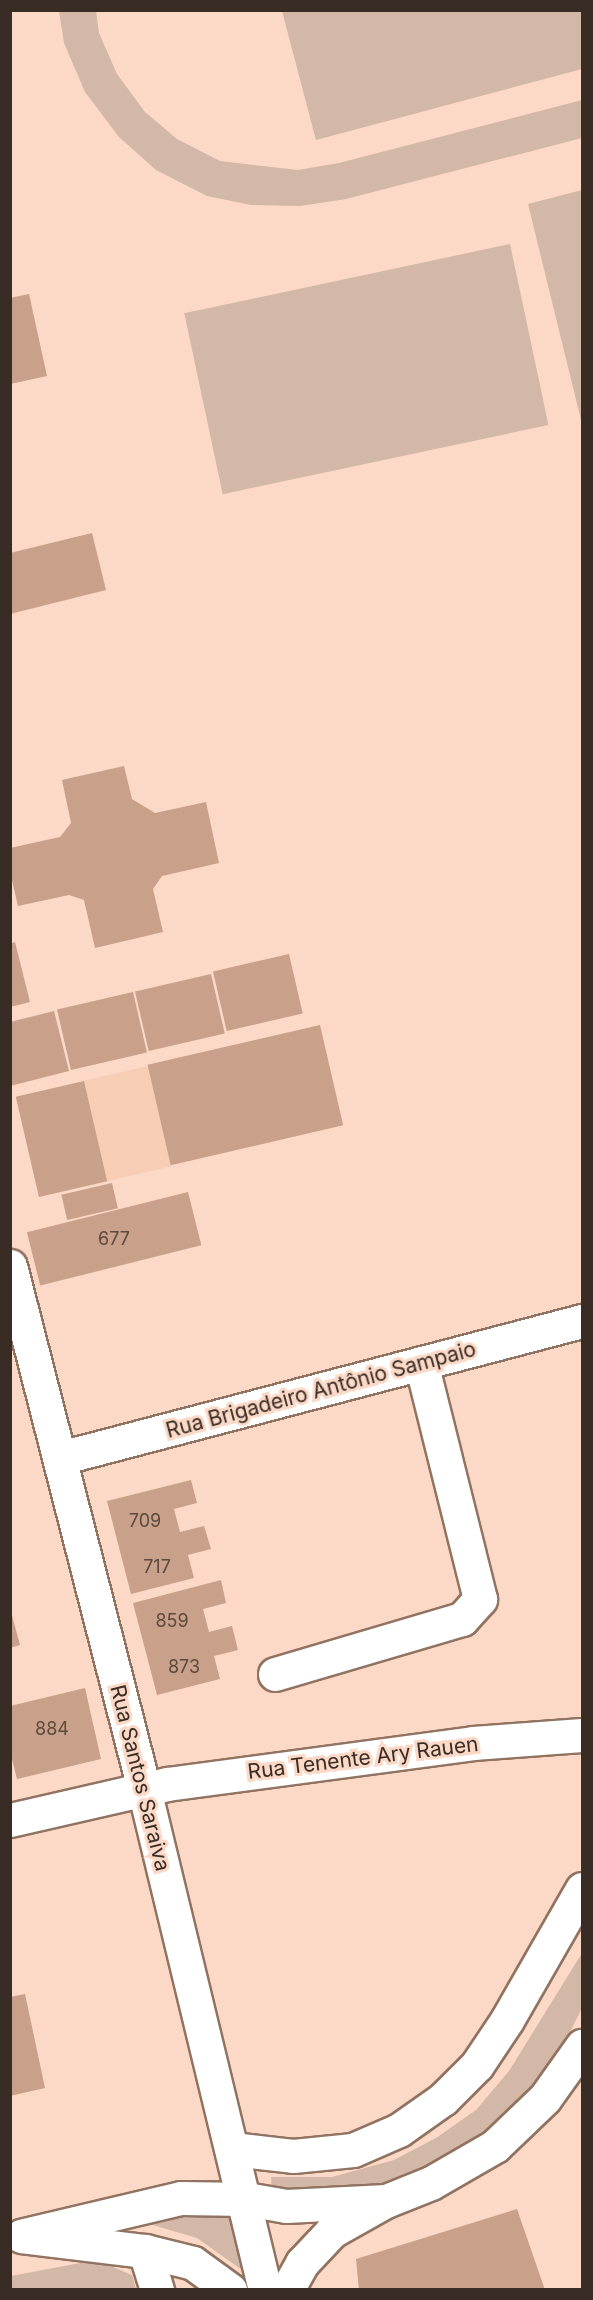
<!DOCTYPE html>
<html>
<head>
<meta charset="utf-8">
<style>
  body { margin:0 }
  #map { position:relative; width:593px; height:2300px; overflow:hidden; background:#fbd9c6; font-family:Inter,sans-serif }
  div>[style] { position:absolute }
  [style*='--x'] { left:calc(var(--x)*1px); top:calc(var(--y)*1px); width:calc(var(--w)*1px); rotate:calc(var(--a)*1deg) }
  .built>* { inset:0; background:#f7cdb6; transform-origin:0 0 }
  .green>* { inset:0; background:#d3b7a7; transform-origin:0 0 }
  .building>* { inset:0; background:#c9a089; transform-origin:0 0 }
  .roads { filter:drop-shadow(2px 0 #917362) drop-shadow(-2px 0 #917362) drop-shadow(0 2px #917362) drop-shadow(0 -2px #917362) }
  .minor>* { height:33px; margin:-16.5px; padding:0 16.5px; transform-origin:16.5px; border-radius:16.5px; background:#fff }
  .major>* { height:33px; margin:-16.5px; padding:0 16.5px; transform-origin:16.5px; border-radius:16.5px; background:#fff }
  span { translate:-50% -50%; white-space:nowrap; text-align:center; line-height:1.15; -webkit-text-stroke:6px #fbd9c6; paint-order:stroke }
  .number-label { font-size:18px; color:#5d493e }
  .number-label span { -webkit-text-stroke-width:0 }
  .street-label { font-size:21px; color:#392c25 }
  .frame { position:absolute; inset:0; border:12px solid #392c25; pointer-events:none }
</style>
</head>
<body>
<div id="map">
  <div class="built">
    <i style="left:148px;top:1066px;width:103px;height:66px;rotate:77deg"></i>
  </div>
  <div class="green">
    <i style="clip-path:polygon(59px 11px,96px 11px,99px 33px,117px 74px,145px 112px,177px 139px,220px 161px,298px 170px,339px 163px,582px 100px,582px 138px,346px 199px,300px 206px,251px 205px,207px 196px,156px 170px,119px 137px,85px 92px,64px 43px)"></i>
    <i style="clip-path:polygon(282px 11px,582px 11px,582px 69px,316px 140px)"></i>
    <i style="clip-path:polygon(582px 190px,582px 424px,528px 204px)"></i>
    <i style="left:510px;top:244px;width:185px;height:333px;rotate:78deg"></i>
    <i style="clip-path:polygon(582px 1953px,582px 2008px,560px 2052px,525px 2104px,473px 2148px,375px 2192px,272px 2193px,271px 2177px,332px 2177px,394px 2160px,436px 2138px,476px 2110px,509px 2071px)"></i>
    <i style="clip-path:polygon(205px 2211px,229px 2216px,240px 2228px,260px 2289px,242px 2270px,197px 2238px,122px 2216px)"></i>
    <i style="clip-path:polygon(96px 2260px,132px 2275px,136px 2289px,11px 2290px,11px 2276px)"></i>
  </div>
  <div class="building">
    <i style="clip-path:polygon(29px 294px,47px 376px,10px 384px,10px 298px)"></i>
    <i style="clip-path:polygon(92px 533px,106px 590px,10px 614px,10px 553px)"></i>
    <i style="clip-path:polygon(124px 766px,132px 799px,155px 813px,206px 802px,219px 863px,162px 876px,153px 889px,163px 932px,95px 948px,84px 900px,69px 895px,18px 906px,10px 872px,10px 848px,60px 837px,71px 823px,62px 780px)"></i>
    <i style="clip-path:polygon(15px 942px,30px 1002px,10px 1007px,10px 944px)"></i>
    <i style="left:289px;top:954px;width:61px;height:78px;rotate:77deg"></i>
    <i style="left:211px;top:974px;width:61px;height:78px;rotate:77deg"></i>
    <i style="left:133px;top:992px;width:62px;height:78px;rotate:77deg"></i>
    <i style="clip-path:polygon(54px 1011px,69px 1071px,10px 1086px,10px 1022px)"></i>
    <i style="left:320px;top:1025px;width:103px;height:177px;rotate:77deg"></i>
    <i style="left:84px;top:1081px;width:103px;height:70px;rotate:77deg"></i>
    <i style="left:112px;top:1183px;width:26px;height:52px;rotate:77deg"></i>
    <i style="left:188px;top:1192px;width:55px;height:166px;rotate:76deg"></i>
    <i style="clip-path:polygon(191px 1480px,197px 1503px,174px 1509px,180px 1532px,204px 1526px,211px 1549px,188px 1555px,194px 1578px,131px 1594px,107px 1501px)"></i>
    <i style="clip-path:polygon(221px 1580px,226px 1603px,203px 1609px,209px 1632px,232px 1626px,238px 1650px,214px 1656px,220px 1679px,157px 1695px,133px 1603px)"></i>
    <i style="clip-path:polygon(10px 1608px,20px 1645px,10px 1648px)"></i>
    <i style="clip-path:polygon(85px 1688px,101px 1759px,17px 1779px,10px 1751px,10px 1706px)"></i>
    <i style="clip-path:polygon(25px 1994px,45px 2088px,10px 2096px,10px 1997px)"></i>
    <i style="clip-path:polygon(517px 2209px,545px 2290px,359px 2290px,356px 2259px)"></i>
  </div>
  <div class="roads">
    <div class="minor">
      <i style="--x:60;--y:1458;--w:540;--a:-14.71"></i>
      <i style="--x:275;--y:1674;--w:195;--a:-16.4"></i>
      <i style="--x:462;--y:1619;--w:27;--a:-48"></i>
      <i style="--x:480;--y:1599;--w:243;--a:-104"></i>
      <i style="--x:10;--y:1820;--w:161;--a:-12.9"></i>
      <i style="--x:167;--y:1784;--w:309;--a:-7.6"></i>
      <i style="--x:473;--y:1743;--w:109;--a:-4.2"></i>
      <i style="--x:24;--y:2235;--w:161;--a:-13.3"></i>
      <i style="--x:181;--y:2198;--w:65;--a:0.9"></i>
      <i style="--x:145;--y:2251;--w:41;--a:72.9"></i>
    </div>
    <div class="major">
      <i style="--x:10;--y:1266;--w:540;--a:75.63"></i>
      <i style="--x:144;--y:1789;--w:515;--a:76.42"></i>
      <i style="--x:232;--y:2149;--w:61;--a:6.5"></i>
      <i style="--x:293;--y:2156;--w:60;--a:-5.7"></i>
      <i style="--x:353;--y:2150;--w:50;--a:-23.5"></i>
      <i style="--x:399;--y:2130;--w:54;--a:-35.2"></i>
      <i style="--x:443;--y:2099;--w:48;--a:-45"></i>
      <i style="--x:477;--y:2065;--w:54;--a:-56.3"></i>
      <i style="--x:507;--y:2020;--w:151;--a:-60.2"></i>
      <i style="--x:246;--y:2199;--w:41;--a:9.9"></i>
      <i style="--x:286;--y:2206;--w:100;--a:-2.9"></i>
      <i style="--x:386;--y:2201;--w:48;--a:-21.8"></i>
      <i style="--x:431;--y:2183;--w:74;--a:-30"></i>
      <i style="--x:495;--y:2146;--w:69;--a:-43.8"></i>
      <i style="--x:545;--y:2098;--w:64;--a:-54.6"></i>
      <i style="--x:21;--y:2236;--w:125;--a:6.9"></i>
      <i style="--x:145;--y:2251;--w:49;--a:14"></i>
      <i style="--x:193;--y:2263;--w:46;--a:36.1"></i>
      <i style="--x:287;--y:2290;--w:31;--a:-61"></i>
      <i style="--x:302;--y:2263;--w:44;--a:-46.8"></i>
      <i style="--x:332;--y:2231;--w:57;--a:-29.2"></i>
    </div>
  </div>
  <div class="number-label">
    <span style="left:114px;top:1239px">677</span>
    <span style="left:145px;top:1521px">709</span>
    <span style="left:157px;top:1567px">717</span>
    <span style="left:172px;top:1621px">859</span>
    <span style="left:184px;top:1667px">873</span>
    <span style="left:52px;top:1729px">884</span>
  </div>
  <div class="street-label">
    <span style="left:321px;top:1390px;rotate:-15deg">Rua Brigadeiro Antônio Sampaio</span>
    <span style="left:363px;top:1758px;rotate:-7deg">Rua Tenente Ary Rauen</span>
    <span style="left:140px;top:1778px;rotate:76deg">Rua Santos Saraiva</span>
  </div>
  <div class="frame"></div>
</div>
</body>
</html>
